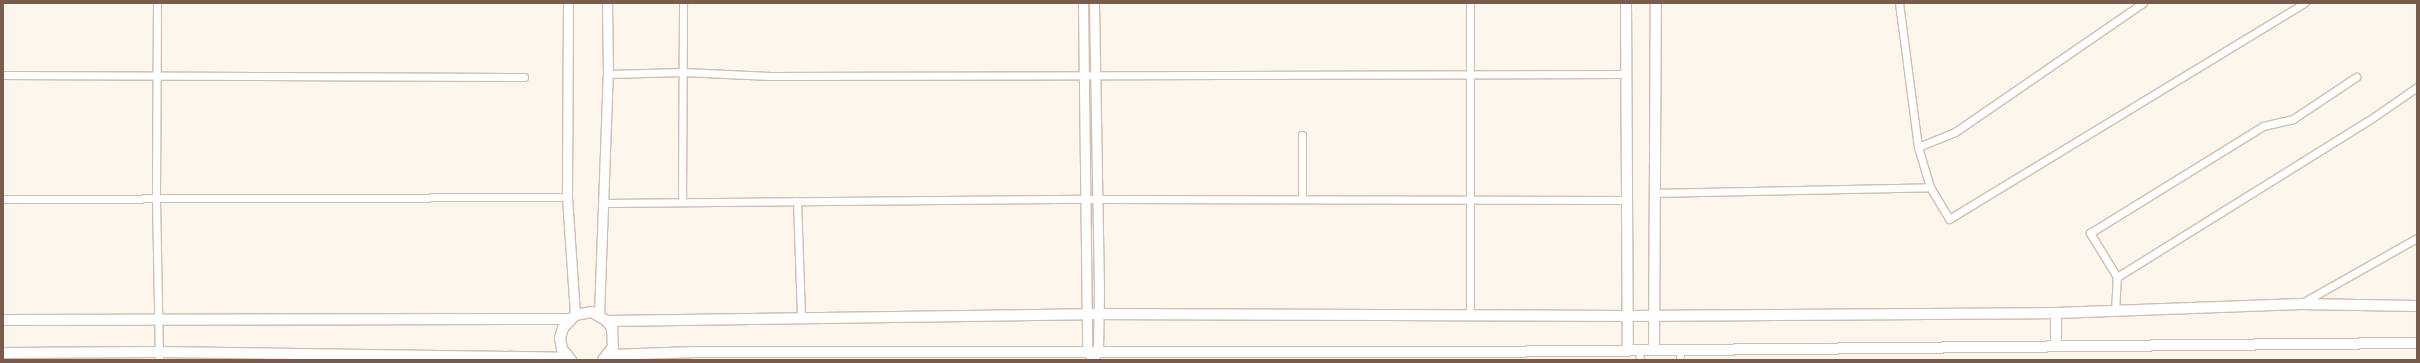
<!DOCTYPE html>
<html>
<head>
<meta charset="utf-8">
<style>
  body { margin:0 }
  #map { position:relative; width:2420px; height:363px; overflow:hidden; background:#fdf6ec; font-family:Helvetica,sans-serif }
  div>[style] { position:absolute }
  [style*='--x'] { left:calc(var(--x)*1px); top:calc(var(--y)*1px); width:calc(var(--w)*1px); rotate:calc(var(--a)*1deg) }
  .roads { filter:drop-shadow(1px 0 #d1beb0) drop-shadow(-1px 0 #d1beb0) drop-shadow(0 1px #d1beb0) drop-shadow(0 -1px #d1beb0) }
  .minor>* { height:7px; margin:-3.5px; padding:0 3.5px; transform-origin:3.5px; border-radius:3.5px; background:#fff }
  .tertiary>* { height:9px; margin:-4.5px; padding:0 4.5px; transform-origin:4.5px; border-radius:4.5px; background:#fff }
  .secondary>* { height:10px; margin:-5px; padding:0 5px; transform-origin:5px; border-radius:5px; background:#fff }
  span { translate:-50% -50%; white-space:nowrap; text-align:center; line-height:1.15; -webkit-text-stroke:3px #fffaf3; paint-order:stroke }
  .frame { position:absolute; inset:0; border:4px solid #7a5c4d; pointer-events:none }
</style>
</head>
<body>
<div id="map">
  <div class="roads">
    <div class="minor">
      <i style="--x:157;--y:3;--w:197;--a:90.3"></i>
      <i style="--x:156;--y:200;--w:160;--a:88.9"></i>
      <i style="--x:608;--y:74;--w:75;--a:-1.5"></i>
      <i style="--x:683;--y:72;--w:87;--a:2.6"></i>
      <i style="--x:770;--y:76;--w:855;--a:-0.13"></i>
      <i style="--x:3;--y:75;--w:521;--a:0.22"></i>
      <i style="--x:1918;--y:147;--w:40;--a:-22"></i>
      <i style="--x:1955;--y:132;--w:228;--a:-34.5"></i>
      <i style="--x:1930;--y:187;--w:37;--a:59"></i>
      <i style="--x:1949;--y:219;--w:416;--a:-31.3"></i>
      <i style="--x:1655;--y:193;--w:275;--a:-1.2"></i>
      <i style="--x:1930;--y:187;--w:42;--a:-106.7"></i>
      <i style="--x:1918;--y:147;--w:145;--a:-97.5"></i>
      <i style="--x:3;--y:199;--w:564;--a:-0.2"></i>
      <i style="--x:1302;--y:199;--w:64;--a:-90"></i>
      <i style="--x:797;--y:201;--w:117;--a:88"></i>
      <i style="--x:682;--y:202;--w:199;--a:-89.7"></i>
      <i style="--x:603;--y:203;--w:481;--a:-0.5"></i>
      <i style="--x:1084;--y:199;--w:542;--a:0.11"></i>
      <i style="--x:2117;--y:277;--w:52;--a:-121.5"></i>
      <i style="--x:2090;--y:233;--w:203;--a:-31.7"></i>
      <i style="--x:2263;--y:126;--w:31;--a:-13"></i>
      <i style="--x:2293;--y:119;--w:76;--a:-33.7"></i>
      <i style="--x:2302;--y:303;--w:132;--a:-29.5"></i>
      <i style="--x:2115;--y:312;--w:35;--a:-87"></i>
      <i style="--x:2117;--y:277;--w:296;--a:-31.9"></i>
      <i style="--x:2368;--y:121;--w:60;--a:-34.8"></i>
      <i style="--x:1470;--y:315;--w:312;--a:-90"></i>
      <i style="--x:1639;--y:349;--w:11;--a:85"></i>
      <i style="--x:1680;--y:349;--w:11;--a:90"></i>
    </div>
    <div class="tertiary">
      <i style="--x:568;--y:3;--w:194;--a:90.3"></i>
      <i style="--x:567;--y:197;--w:118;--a:86.1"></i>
      <i style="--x:1083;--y:3;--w:349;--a:89.3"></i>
      <i style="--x:1087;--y:352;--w:8;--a:45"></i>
      <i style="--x:1093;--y:358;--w:8;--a:-50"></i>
      <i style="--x:1098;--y:352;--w:62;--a:-89.1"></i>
      <i style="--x:1099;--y:290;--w:287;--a:-91"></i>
      <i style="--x:599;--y:315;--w:241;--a:-87.9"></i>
      <i style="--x:608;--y:74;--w:71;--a:-90.8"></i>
    </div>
    <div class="secondary">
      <i style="--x:1626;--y:3;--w:347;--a:89.7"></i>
      <i style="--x:2056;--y:313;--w:33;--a:90"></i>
      <i style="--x:3;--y:320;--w:566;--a:-0.1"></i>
      <i style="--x:607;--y:321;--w:480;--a:-0.8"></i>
      <i style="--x:1087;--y:314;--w:541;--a:0.21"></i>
      <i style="--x:1628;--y:316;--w:428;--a:-0.4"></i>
      <i style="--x:2056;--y:313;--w:245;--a:-2.1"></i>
      <i style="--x:2301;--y:304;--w:116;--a:1"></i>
      <i style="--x:1654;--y:349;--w:346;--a:-89.7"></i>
      <i style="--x:3;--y:353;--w:156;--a:-0.4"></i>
      <i style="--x:159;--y:352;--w:409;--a:0.8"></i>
      <i style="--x:609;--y:355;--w:87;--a:-2"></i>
      <i style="--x:696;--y:352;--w:778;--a:0"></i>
      <i style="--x:1474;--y:352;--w:943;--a:-0.55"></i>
      <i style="--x:571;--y:360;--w:14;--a:-129"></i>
      <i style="--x:562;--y:349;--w:11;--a:-100"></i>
      <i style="--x:560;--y:338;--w:10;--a:-73"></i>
      <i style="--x:563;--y:328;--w:18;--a:-47"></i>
      <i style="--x:575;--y:315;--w:17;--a:-10"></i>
      <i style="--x:592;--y:312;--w:17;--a:31"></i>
      <i style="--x:607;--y:321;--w:9;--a:54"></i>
      <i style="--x:612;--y:328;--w:19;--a:87"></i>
      <i style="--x:613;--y:347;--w:16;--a:128"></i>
    </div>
  </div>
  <div class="frame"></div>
</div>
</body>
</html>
